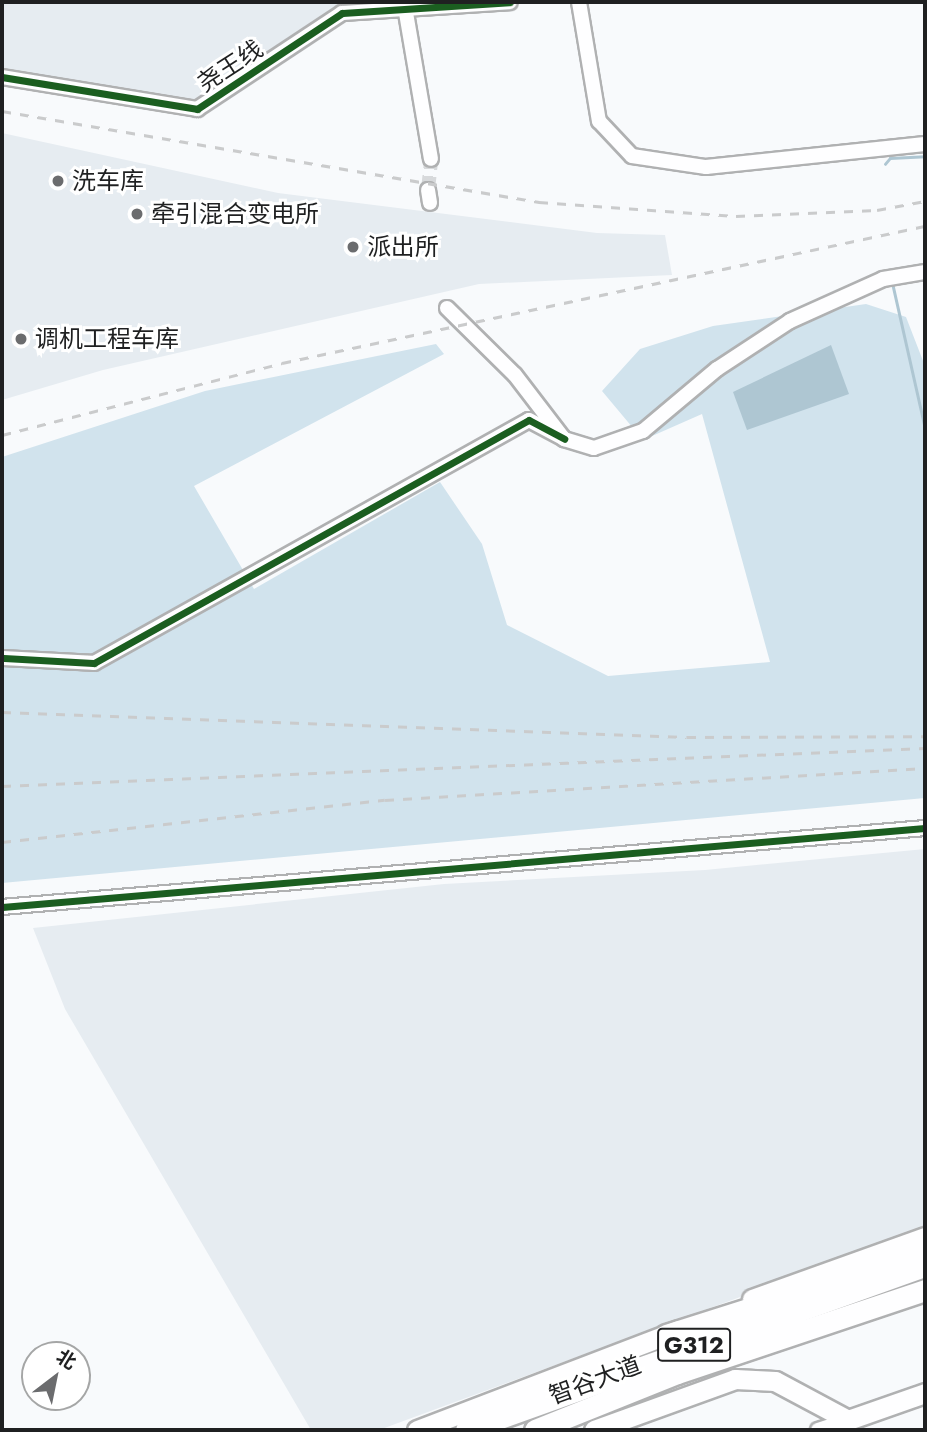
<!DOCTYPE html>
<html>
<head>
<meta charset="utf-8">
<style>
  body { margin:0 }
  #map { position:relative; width:927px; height:1432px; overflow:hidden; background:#f8fafc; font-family:Jost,"Noto Sans SC",sans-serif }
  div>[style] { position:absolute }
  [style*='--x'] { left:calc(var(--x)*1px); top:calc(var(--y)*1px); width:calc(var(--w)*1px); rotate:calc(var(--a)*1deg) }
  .built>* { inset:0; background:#e6ecf1 }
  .green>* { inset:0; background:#d1e3ed }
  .water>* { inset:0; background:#aec6d2 }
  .stream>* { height:2.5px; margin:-1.25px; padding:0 1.25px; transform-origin:1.25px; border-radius:1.25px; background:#aec6d2 }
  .minor-tunnel>* { height:14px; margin-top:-7px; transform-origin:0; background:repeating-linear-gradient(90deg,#d7d9db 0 14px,transparent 0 21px) }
  .roads { filter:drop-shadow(2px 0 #b0b1b2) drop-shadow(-2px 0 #b0b1b2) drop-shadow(0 2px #b0b1b2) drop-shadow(0 -2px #b0b1b2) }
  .minor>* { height:14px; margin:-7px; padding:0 7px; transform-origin:7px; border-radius:7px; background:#fefeff }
  .major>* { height:19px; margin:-9.5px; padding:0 9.5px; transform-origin:9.5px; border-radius:9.5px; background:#fefeff }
  .highway>* { height:21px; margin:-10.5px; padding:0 10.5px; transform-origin:10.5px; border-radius:10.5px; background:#fefeff }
  .rail>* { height:2.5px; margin-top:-1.25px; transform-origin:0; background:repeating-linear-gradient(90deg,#cacbcc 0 9px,transparent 0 18px) }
  .cycleway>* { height:7px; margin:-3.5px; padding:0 3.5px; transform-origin:3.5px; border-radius:3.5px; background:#1b5e20 }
  .dots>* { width:19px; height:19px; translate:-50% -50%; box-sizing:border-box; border:4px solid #fff; border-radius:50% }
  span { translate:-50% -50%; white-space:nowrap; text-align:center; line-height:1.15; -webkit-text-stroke:6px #fff; paint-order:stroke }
  .shield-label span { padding:2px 5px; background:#fff; border:2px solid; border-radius:5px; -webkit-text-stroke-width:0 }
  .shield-label { font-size:23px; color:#1f2021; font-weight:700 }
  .street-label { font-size:24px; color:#1f2021 }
  .poi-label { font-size:24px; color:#1f2021 }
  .left { translate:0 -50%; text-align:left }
  .frame { position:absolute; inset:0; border:4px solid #1f2021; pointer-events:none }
  .north { position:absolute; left:21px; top:1341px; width:70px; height:70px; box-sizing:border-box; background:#fff; border:2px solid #a5a6a6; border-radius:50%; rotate:32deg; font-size:19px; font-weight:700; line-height:28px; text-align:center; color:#1f2021 }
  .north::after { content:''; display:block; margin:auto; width:24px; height:32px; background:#6b6c6e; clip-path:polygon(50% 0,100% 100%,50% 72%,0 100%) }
</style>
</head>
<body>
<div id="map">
  <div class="built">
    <i style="clip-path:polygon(2px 2px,345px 2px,193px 104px,2px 74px)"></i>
    <i style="clip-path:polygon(2px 133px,278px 193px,597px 233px,665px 235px,672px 275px,479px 284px,103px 370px,2px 400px)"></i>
    <i style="clip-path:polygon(925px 849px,925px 1229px,379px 1430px,311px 1430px,65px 1009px,33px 928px,444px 884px,705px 870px)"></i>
  </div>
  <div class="green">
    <i style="clip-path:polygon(866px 304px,906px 317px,925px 366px,925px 798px,2px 883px,2px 457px,205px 391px,436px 344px,444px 354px,194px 486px,254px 589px,440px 482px,482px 544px,507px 625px,608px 676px,770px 662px,702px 414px,643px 440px,602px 391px,640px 349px,713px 326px)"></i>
  </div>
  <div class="water">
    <i style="clip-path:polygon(831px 345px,849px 394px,747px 430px,733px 392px)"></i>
  </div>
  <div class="stream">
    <i style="--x:885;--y:164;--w:8;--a:-50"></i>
    <i style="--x:890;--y:158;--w:35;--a:-3"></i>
    <i style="--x:893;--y:285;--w:146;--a:77.3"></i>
  </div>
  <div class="minor-tunnel">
    <i style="--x:428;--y:190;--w:31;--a:-84"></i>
  </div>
  <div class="roads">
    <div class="minor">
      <i style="--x:579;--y:2;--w:121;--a:80.5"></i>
      <i style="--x:599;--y:121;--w:48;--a:46.7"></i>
      <i style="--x:632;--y:156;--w:75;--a:8.5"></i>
      <i style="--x:706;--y:167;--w:220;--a:-6"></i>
      <i style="--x:405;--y:7;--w:154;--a:80.3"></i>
      <i style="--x:2;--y:77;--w:198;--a:9.3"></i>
      <i style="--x:197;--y:109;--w:174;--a:-33.5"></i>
      <i style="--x:342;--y:13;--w:168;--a:-3.7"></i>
      <i style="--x:428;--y:190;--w:13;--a:81"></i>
      <i style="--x:447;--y:308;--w:95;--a:44.6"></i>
      <i style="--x:515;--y:375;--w:81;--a:52.6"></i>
      <i style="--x:564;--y:439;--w:31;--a:17"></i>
      <i style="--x:594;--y:448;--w:52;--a:-19.1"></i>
      <i style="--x:643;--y:431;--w:97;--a:-40"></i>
      <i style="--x:717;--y:369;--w:87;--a:-33.3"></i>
      <i style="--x:790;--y:321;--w:102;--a:-24.3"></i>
      <i style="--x:883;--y:279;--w:43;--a:-9.5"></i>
      <i style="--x:2;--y:658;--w:92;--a:3.1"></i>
      <i style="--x:94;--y:663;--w:498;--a:-29.2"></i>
      <i style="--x:529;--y:420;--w:40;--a:28"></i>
      <i style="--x:2;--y:907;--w:926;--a:-4.89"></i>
      <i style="--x:818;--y:1430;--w:32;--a:-18"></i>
    </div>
    <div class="major">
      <i style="--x:752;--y:1299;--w:184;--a:-19.7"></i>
      <i style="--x:417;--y:1430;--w:280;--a:-20.9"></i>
      <i style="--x:594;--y:1430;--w:150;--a:-19.9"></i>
      <i style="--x:735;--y:1379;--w:40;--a:2.9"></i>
      <i style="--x:775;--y:1381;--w:83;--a:28.1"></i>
      <i style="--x:848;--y:1420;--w:82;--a:-19.3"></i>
    </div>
    <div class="highway">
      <i style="--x:666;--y:1335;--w:272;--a:-17.6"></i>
      <i style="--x:466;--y:1430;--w:487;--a:-19.7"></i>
      <i style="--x:535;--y:1430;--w:153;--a:-21.9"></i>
      <i style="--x:677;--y:1373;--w:262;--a:-18.5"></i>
    </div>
  </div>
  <div class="rail">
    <i style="--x:2;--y:111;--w:545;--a:9.62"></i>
    <i style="--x:539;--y:202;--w:197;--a:4.1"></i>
    <i style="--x:736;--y:216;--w:141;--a:-2.4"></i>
    <i style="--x:877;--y:210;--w:49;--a:-10.6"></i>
    <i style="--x:2;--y:435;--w:289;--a:-14.4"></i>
    <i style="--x:282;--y:363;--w:657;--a:-12.03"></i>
    <i style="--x:2;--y:712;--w:685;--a:2.09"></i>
    <i style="--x:687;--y:737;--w:238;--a:-0.2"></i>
    <i style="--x:2;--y:786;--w:924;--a:-2.36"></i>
    <i style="--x:2;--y:842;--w:385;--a:-6.3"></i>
    <i style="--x:385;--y:800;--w:541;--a:-3.39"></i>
  </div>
  <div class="cycleway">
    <i style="--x:2;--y:77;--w:198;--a:9.3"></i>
    <i style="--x:197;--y:109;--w:174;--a:-33.5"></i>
    <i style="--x:342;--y:13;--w:168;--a:-3.7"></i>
    <i style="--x:2;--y:658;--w:92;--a:3.1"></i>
    <i style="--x:94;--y:663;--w:498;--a:-29.2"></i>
    <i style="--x:529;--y:420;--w:40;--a:28"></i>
    <i style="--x:2;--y:907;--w:926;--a:-4.89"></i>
  </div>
  <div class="dots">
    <i style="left:58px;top:181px;background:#6b6c6e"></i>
    <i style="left:137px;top:214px;background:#6b6c6e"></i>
    <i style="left:353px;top:247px;background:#6b6c6e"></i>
    <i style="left:21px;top:339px;background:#6b6c6e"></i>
  </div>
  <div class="shield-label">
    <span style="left:694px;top:1345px">G312</span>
  </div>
  <div class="street-label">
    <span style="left:230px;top:66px;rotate:-33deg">尧王线</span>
    <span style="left:595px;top:1380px;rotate:-20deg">智谷大道</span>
  </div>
  <div class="poi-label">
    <span class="left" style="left:72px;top:181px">洗车库</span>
    <span class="left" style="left:151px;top:214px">牵引混合变电所</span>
    <span class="left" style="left:367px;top:247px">派出所</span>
    <span class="left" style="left:35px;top:339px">调机工程车库</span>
  </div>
  <div class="frame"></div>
  <div class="north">北</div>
</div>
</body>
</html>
